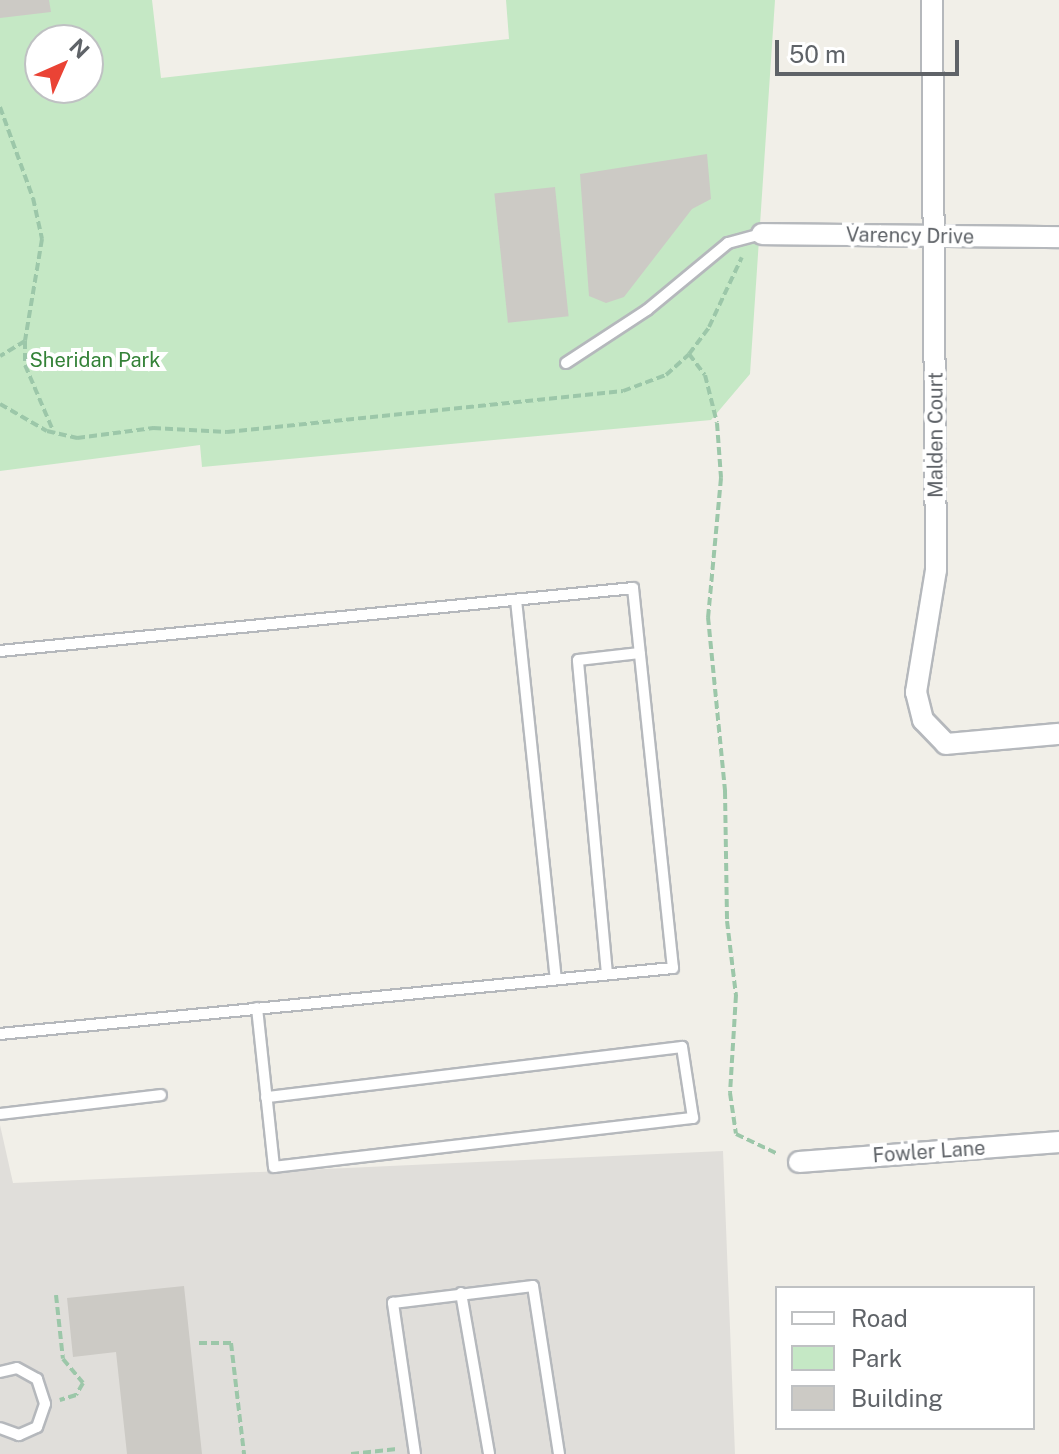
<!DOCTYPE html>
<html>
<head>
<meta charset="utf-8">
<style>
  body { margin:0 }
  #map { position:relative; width:1059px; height:1454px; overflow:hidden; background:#f1efe8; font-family:"Public Sans",sans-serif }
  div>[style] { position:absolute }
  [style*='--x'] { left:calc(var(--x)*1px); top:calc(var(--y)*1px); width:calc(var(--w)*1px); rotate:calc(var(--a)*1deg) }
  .industrial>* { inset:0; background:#e0deda }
  .green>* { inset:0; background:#c5e8c5 }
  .building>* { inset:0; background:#cccac5; transform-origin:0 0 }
  .path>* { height:4px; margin-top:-2px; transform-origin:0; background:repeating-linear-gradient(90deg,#9cc7a9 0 8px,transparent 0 12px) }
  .roads { filter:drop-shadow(2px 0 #b5b8bc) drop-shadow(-2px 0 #b5b8bc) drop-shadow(0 2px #b5b8bc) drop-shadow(0 -2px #b5b8bc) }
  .lane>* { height:10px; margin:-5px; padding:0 5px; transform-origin:5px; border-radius:5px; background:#fff }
  .street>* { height:20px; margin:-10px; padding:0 10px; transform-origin:10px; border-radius:10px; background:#fff }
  span { translate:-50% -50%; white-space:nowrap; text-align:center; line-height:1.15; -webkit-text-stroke:8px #fff; paint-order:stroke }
  .street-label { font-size:20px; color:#5f6368 }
  .park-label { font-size:20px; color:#348238 }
  .legend { position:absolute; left:775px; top:1286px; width:260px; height:144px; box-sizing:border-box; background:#fff; border:2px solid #bfc1c3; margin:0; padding:10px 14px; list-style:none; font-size:24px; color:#5f6368 }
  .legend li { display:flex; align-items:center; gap:16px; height:40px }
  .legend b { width:40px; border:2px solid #bfc1c3 }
  .north { position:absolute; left:24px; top:24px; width:80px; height:80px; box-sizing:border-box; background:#fff; border:2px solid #bfc1c3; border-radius:50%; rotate:45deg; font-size:22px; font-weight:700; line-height:32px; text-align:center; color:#5f6368 }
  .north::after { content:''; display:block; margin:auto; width:28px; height:36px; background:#ea4335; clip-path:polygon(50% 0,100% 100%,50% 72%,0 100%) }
  .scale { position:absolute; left:775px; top:40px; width:184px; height:36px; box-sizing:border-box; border:4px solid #5f6368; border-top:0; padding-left:10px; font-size:24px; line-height:28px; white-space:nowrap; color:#5f6368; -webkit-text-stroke:6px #fff; paint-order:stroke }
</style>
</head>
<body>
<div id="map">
  <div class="industrial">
    <i style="clip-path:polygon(0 1125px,13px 1183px,723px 1151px,735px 1454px,0 1454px)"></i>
  </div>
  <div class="green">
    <i style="clip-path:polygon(evenodd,0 0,152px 0,161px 78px,509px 39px,506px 0,775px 0,750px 374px,711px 420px,202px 467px,200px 445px,0 471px,0 0,40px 40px,88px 40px,88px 88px,40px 88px,40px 40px)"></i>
  </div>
  <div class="building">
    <i style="clip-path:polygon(0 0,49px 0,51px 12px,0 18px)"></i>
    <i style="clip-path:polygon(707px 154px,711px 199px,692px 209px,624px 297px,606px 303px,589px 296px,580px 174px)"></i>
    <i style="left:555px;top:187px;width:130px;height:61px;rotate:84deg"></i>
    <i style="clip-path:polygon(184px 1286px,202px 1454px,127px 1454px,116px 1352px,73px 1357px,67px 1298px)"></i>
  </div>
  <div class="path">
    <i style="--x:0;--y:107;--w:97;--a:70.1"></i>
    <i style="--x:33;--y:198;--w:42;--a:77.6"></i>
    <i style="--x:42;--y:239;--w:103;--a:99.5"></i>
    <i style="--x:25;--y:341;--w:29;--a:149"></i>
    <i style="--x:25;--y:341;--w:24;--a:90"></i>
    <i style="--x:25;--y:365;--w:74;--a:66.9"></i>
    <i style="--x:689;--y:354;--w:26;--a:53"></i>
    <i style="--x:705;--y:375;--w:49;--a:76"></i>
    <i style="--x:717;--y:423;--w:55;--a:85.8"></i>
    <i style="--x:721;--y:478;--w:140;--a:95.3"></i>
    <i style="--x:708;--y:617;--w:175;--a:84.4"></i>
    <i style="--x:725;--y:791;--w:130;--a:89.1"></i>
    <i style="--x:727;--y:921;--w:75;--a:83.1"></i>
    <i style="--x:736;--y:995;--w:98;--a:93.5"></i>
    <i style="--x:730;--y:1093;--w:41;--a:81.7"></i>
    <i style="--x:736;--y:1134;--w:47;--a:25.5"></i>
    <i style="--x:0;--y:404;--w:54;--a:29.9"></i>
    <i style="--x:47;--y:431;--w:31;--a:13"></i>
    <i style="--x:77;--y:438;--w:77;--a:-7.5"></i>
    <i style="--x:153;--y:428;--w:74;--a:3.1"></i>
    <i style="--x:227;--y:432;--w:398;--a:-5.9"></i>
    <i style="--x:623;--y:391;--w:46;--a:-20.4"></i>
    <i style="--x:666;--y:375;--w:31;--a:-42"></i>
    <i style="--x:689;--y:354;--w:34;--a:-53"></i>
    <i style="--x:709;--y:327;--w:77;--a:-64.8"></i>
    <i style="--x:56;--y:1295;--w:64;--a:83.8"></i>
    <i style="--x:63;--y:1359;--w:31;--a:50"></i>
    <i style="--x:83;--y:1383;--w:14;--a:120"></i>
    <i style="--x:76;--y:1395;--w:17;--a:163"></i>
    <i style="--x:199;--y:1343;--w:32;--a:0"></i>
    <i style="--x:231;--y:1343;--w:112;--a:83.3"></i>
    <i style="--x:351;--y:1454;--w:46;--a:-6.2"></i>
  </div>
  <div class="roads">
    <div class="lane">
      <i style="--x:566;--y:363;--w:97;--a:-33.2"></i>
      <i style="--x:647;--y:310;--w:105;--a:-39.6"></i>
      <i style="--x:728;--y:243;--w:35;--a:-15"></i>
      <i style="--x:516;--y:600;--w:381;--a:84"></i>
      <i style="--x:0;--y:651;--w:636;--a:-5.68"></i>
      <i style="--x:633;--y:588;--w:382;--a:84"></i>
      <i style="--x:673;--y:968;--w:676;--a:174.4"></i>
      <i style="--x:607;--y:974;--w:315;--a:-95.3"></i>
      <i style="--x:578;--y:660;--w:62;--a:-6.4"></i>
      <i style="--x:257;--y:1008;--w:160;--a:83.9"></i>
      <i style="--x:274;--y:1167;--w:422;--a:-6.7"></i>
      <i style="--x:693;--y:1118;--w:72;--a:-98.8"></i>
      <i style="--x:682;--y:1047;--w:419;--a:173.1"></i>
      <i style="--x:0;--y:1114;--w:162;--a:-6.7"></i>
      <i style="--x:461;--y:1293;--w:163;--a:80.1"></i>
      <i style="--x:0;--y:1372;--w:17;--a:-13"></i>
      <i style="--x:17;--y:1368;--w:23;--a:29"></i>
      <i style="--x:37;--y:1379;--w:26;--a:72"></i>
      <i style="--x:45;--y:1404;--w:24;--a:109"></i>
      <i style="--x:37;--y:1427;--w:20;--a:156"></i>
      <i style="--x:19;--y:1435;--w:20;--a:-160"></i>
      <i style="--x:415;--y:1454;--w:153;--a:-98.3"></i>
      <i style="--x:393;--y:1303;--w:141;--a:-6.9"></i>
      <i style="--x:533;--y:1286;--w:170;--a:81.2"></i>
    </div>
    <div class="street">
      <i style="--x:932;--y:0;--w:570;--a:89.6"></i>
      <i style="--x:936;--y:570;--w:124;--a:99.3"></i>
      <i style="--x:916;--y:692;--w:29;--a:76"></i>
      <i style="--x:923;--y:720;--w:33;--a:46"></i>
      <i style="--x:946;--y:744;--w:113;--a:-5.1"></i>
      <i style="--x:762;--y:234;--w:297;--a:0.6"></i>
      <i style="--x:799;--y:1162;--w:261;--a:-4.4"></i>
    </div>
  </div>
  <div class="street-label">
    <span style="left:910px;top:236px;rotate:1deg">Varency Drive</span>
    <span style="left:936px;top:435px;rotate:-90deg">Malden Court</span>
    <span style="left:929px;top:1152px;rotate:-4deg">Fowler Lane</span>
  </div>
  <div class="park-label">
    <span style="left:95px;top:360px">Sheridan Park</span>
  </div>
  <ul class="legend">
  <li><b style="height:10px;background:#fff"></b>Road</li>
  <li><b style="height:22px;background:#c5e8c5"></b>Park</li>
  <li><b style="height:22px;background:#cccac5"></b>Building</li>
  </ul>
  <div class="north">N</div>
  <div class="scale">50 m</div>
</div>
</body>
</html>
